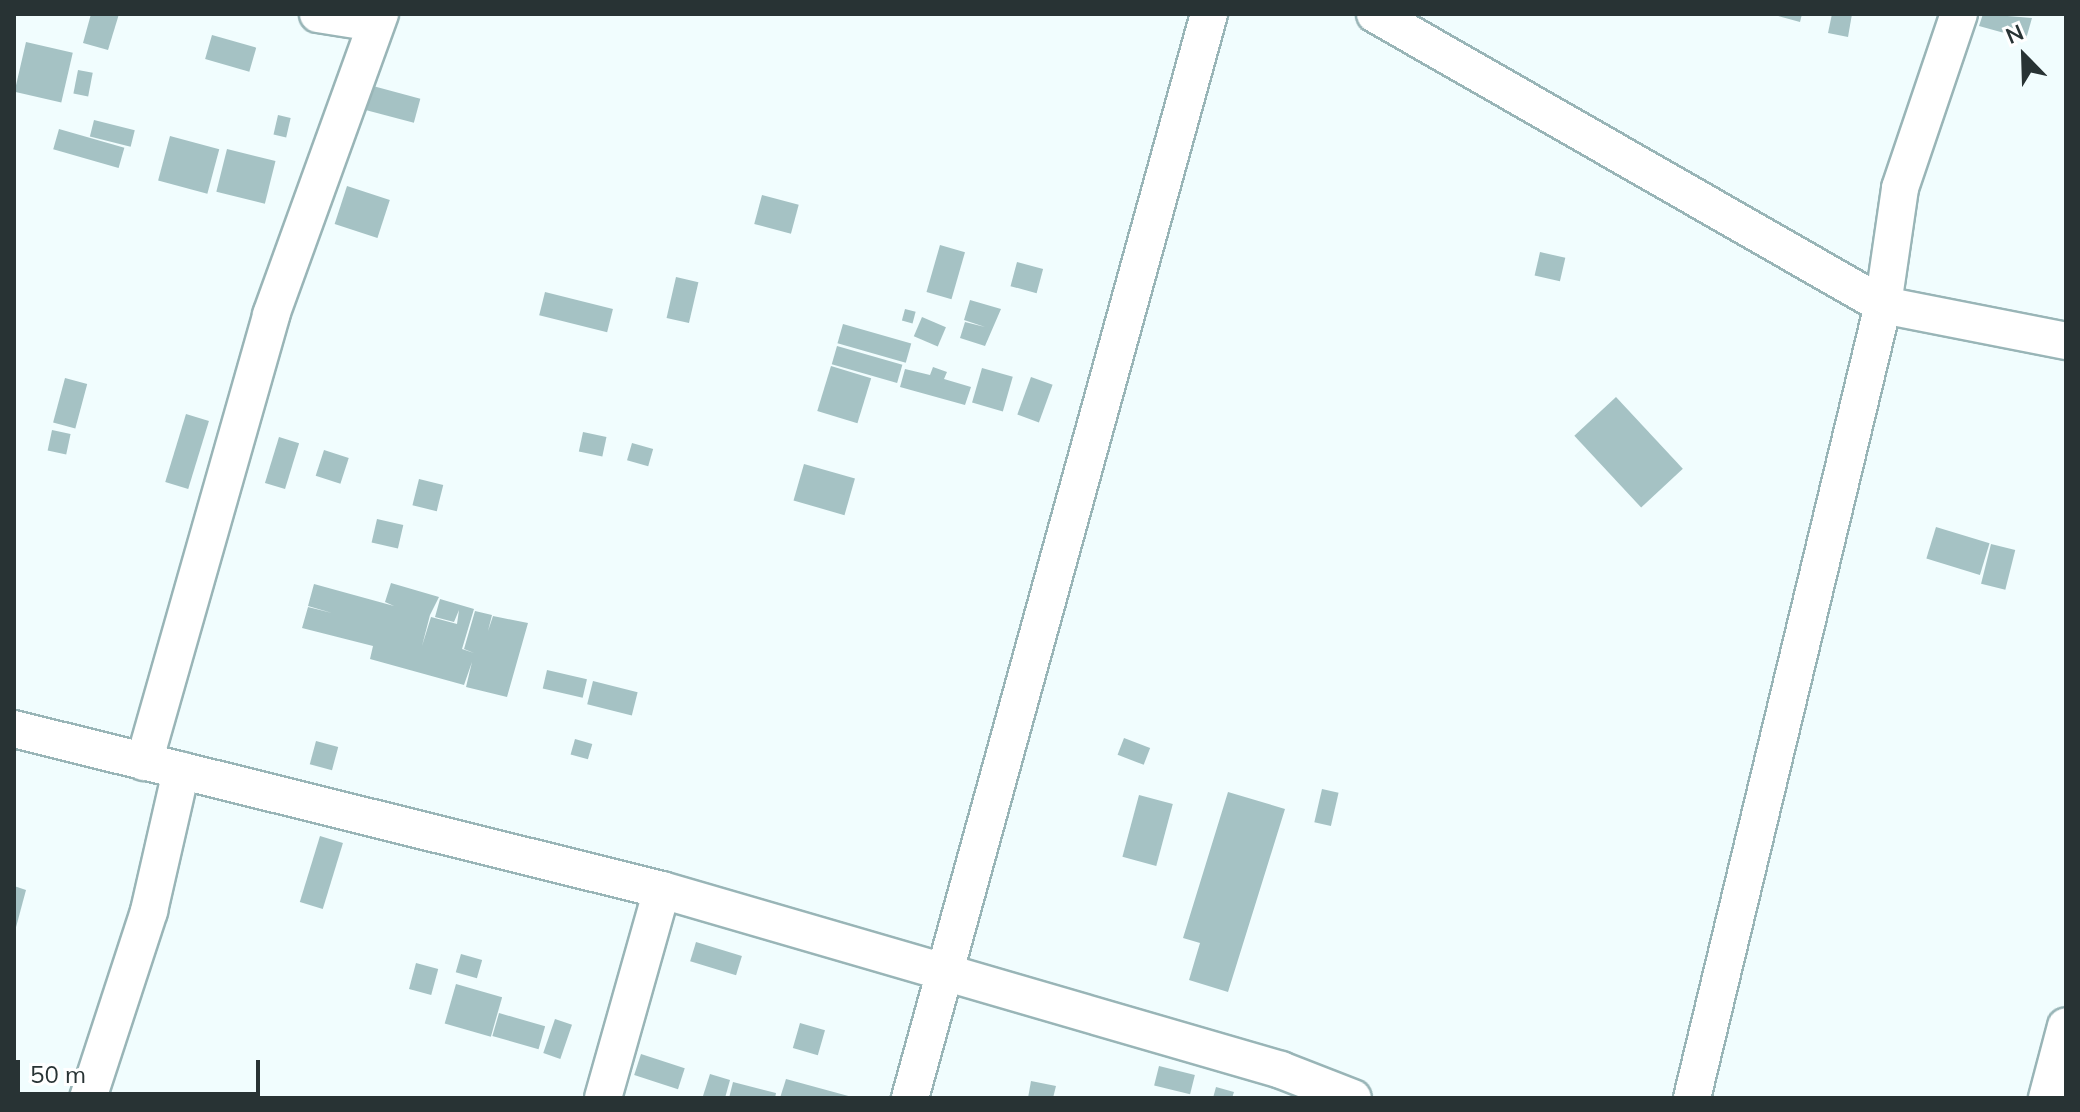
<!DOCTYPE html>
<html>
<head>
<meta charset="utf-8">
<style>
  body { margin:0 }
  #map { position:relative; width:2080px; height:1112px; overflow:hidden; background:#f1fdfe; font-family:Mulish,sans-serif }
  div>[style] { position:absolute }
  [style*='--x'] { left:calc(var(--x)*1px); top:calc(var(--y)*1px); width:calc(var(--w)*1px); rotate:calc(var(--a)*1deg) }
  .building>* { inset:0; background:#a5c2c4; transform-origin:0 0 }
  .roads { filter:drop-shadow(2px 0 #99b5b7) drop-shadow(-2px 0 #99b5b7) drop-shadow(0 2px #99b5b7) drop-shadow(0 -2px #99b5b7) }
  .street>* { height:36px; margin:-18px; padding:0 18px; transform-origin:18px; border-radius:18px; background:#fff }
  span { translate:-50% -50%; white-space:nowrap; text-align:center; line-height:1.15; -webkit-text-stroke:6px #fff; paint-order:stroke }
  .frame { position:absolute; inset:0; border:16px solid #283334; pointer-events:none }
  .north { position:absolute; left:1984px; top:16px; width:80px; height:80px; -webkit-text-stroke:6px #fff; paint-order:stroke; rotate:337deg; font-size:22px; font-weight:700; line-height:32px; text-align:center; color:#283334 }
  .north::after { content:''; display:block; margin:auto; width:28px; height:36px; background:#283334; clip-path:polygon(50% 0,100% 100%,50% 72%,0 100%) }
  .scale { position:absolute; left:16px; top:1060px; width:244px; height:36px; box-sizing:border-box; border:4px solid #283334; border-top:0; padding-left:10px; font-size:24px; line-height:28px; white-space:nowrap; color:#283334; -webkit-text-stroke:6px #fff; paint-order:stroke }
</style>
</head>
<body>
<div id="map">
  <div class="building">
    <i style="clip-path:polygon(91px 14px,119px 14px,108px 50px,83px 43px)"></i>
    <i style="clip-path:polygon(1771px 14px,1802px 14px,1800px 22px)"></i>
    <i style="clip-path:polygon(1832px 14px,1852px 14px,1848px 37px,1828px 33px)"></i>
    <i style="clip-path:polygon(1983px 14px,2032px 18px,2026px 39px,1979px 26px)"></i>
    <i style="left:212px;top:35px;width:46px;height:25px;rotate:16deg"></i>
    <i style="left:26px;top:42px;width:48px;height:51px;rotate:13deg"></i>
    <i style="left:78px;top:70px;width:15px;height:24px;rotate:11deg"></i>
    <i style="left:373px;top:86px;width:49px;height:25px;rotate:15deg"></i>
    <i style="left:278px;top:115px;width:13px;height:20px;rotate:13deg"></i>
    <i style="left:94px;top:120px;width:42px;height:17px;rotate:14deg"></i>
    <i style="left:59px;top:129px;width:68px;height:21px;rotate:16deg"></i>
    <i style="left:170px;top:136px;width:51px;height:46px;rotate:15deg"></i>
    <i style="left:227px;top:149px;width:50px;height:44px;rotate:14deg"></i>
    <i style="left:347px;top:186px;width:45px;height:40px;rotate:18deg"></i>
    <i style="left:762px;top:195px;width:38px;height:30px;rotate:15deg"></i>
    <i style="left:940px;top:245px;width:26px;height:49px;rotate:16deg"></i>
    <i style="left:1540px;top:252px;width:26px;height:24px;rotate:13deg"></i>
    <i style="left:1017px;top:262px;width:27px;height:25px;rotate:15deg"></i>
    <i style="left:676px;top:277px;width:23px;height:42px;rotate:13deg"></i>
    <i style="left:545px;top:292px;width:70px;height:24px;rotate:14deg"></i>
    <i style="clip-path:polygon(970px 300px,1001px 309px,985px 346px,960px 338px,965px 322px,985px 327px,964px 320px)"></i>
    <i style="left:905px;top:309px;width:11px;height:12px;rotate:15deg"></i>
    <i style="left:922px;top:317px;width:26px;height:21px;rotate:23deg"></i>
    <i style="left:843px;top:324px;width:71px;height:20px;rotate:16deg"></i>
    <i style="left:837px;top:346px;width:68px;height:19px;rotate:16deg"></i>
    <i style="left:831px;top:366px;width:42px;height:47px;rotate:17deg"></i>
    <i style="clip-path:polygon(933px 367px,947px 372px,944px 379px,971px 387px,965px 405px,900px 387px,905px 369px,930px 375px)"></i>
    <i style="left:982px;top:368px;width:32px;height:36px;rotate:16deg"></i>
    <i style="left:1031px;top:377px;width:23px;height:40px;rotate:20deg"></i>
    <i style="left:65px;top:378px;width:23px;height:46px;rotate:15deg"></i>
    <i style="left:1616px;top:397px;width:98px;height:57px;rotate:47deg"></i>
    <i style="left:186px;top:414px;width:24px;height:71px;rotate:17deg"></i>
    <i style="left:52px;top:430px;width:19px;height:21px;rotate:12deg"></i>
    <i style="left:583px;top:432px;width:24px;height:20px;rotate:12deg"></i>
    <i style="left:279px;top:437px;width:21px;height:48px;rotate:17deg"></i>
    <i style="left:632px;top:443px;width:22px;height:18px;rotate:16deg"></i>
    <i style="left:324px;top:450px;width:26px;height:27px;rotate:18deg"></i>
    <i style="left:804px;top:464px;width:53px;height:38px;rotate:16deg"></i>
    <i style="left:419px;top:479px;width:25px;height:27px;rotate:14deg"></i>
    <i style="left:377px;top:519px;width:27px;height:24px;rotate:13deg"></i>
    <i style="left:1936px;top:527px;width:56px;height:33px;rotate:17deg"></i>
    <i style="left:1991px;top:544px;width:25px;height:41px;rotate:14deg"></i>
    <i style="clip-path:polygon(391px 583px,439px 597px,430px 615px,422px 646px,431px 617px,457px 624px,459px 610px,454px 622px,435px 617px,440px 599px,474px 609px,462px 649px,474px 653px,464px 649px,475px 611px,492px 615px,488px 631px,493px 616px,528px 623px,507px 697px,466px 687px,472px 662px,464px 685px,370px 659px,373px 646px,302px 628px,308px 607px,332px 613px,308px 606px,314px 584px,394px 606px,385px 602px)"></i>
    <i style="left:547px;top:670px;width:41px;height:19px;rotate:13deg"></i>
    <i style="left:593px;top:681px;width:46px;height:24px;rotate:14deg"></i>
    <i style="left:1124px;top:738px;width:28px;height:18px;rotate:21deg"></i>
    <i style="left:575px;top:739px;width:18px;height:16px;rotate:16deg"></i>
    <i style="left:316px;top:741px;width:23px;height:24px;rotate:15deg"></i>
    <i style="left:1322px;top:789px;width:17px;height:34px;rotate:13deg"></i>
    <i style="clip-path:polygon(1228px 792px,1285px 809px,1228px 992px,1189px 980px,1200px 943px,1183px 938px)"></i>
    <i style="left:1139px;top:795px;width:35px;height:64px;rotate:15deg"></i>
    <i style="left:320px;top:836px;width:24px;height:69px;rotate:17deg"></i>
    <i style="clip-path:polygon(14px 886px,26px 890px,15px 931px,14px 930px)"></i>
    <i style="left:696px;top:942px;width:48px;height:20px;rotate:17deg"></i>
    <i style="left:461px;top:954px;width:22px;height:19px;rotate:16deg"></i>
    <i style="left:416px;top:963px;width:23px;height:27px;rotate:15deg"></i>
    <i style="left:456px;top:984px;width:48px;height:41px;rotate:16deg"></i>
    <i style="left:499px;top:1013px;width:48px;height:24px;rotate:16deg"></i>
    <i style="left:555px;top:1019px;width:18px;height:36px;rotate:19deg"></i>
    <i style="left:800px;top:1023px;width:26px;height:26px;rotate:16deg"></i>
    <i style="left:641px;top:1054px;width:46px;height:22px;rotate:18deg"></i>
    <i style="left:1159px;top:1066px;width:37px;height:20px;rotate:14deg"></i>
    <i style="clip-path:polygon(710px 1074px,730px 1080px,725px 1098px,703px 1096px)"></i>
    <i style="clip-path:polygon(786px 1079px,852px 1097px,852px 1098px,780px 1098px)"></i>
    <i style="clip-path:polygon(1031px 1081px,1056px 1086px,1053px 1098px,1028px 1098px)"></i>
    <i style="clip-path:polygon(733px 1082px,776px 1093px,775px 1098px,729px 1098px)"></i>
    <i style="clip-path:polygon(1216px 1087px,1234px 1092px,1232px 1098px,1213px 1098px)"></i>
  </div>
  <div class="roads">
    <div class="street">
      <i style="--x:318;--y:14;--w:58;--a:9"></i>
      <i style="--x:1375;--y:14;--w:585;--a:29.81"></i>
      <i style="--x:1883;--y:305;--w:187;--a:11.1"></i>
      <i style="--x:14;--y:729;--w:668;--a:13.95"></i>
      <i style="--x:662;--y:890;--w:645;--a:16.21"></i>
      <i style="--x:1281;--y:1070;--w:77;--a:21.3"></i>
      <i style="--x:144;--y:762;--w:465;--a:-74.1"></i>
      <i style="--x:271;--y:315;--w:320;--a:-70.1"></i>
      <i style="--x:88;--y:1098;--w:197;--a:-71.9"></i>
      <i style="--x:149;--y:911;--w:144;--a:-77.1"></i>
      <i style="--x:603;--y:1098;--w:216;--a:-74.2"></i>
      <i style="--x:910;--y:1098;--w:1124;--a:-74.58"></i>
      <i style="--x:1692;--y:1098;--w:816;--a:-76.46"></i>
      <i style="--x:1883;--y:305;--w:118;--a:-81.7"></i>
      <i style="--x:1900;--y:188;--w:184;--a:-71.3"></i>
      <i style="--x:2047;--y:1098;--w:74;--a:-75.2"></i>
    </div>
  </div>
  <div class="frame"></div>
  <div class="north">N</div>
  <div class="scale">50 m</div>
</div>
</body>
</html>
